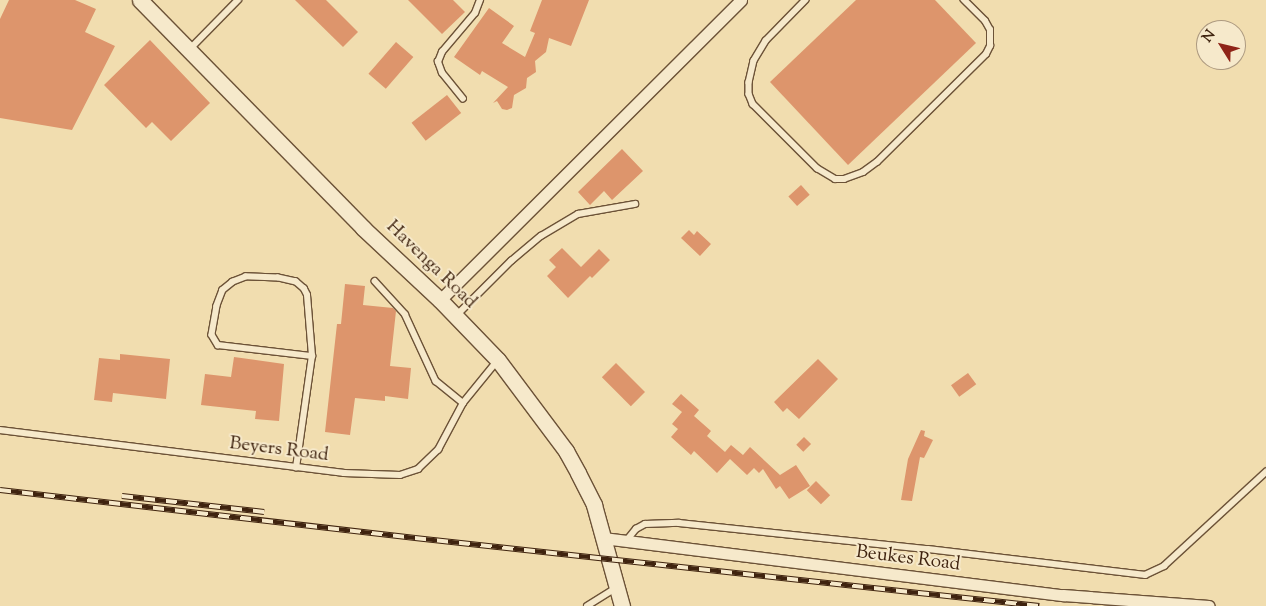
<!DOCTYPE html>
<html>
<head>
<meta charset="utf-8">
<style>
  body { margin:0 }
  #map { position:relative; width:1266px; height:606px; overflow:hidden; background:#f1ddaf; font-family:"Sorts Mill Goudy",serif }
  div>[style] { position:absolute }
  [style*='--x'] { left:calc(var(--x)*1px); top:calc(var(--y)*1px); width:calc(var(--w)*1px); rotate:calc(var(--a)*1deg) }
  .building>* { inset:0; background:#dd956c; transform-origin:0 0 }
  .roads { filter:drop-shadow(1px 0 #6c5237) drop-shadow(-1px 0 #6c5237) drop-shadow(0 1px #6c5237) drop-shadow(0 -1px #6c5237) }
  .lane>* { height:5.5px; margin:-2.75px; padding:0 2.75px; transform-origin:2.75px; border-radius:2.75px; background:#f6e9cb }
  .street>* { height:11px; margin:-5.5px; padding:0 5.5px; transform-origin:5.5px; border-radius:5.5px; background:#f6e9cb }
  .secondary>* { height:15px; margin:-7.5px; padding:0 7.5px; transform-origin:7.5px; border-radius:7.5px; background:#f6e9cb }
  .rail>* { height:5.5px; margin-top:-2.75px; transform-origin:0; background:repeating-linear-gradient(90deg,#f6e9cb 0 11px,#3f230f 0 22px); box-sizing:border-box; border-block:1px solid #3f230f }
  span { translate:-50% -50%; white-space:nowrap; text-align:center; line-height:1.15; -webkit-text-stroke:4px #f6e9cb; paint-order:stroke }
  .street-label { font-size:19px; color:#3f230f }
  .north { position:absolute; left:1196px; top:20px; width:50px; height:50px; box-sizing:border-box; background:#f6e9cb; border:1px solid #ad9a80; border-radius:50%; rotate:306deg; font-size:14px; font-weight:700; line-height:20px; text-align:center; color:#3f230f }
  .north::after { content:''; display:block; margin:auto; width:18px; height:22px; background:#8f2418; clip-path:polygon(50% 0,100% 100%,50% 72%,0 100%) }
</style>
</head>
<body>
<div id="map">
  <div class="building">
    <i style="clip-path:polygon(9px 0,75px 0,96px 9px,85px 32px,115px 46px,72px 130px,0 118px,0 19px)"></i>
    <i style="clip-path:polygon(295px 0,326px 0,358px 32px,343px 47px)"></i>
    <i style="clip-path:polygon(408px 0,453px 0,465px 12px,442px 34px)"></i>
    <i style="clip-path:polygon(542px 0,589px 0,571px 46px,549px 38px,546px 52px,535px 61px,536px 72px,527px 78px,526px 88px,514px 95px,512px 108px,507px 110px,502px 109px,497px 101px,493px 103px,508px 87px,482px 71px,480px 75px,454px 57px,489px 8px,514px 26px,502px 43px,525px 57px,535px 33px,530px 31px)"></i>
    <i style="clip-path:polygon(856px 0,935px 0,976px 43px,848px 165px,770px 82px)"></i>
    <i style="clip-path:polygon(150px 40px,210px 103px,171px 141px,152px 122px,146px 128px,104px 85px)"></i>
    <i style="left:396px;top:42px;width:23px;height:42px;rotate:41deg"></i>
    <i style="left:447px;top:95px;width:23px;height:45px;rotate:52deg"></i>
    <i style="clip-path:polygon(622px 149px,643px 171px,612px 200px,604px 191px,590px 205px,578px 192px)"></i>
    <i style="left:801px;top:185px;width:13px;height:17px;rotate:48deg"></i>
    <i style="clip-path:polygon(689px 230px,694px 235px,697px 231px,711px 244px,700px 256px,681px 238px)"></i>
    <i style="clip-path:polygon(562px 248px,581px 267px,599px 249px,610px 260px,592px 278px,590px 276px,568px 298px,547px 276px,556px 267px,549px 260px)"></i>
    <i style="clip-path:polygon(345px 284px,365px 286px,363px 305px,393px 308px,396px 311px,390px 366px,411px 368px,408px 399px,385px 396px,385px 401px,355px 398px,350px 435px,325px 432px,337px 324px,341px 324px)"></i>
    <i style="clip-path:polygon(120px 354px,170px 359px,166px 399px,113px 393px,112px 402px,94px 400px,99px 358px,120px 360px)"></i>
    <i style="clip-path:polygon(234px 357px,284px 364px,279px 421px,255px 419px,256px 411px,201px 405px,205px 374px,231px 377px)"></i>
    <i style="clip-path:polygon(818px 359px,838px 379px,799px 419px,787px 408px,783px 412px,774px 402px)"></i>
    <i style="left:616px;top:363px;width:41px;height:20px;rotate:45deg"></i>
    <i style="left:968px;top:373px;width:14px;height:21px;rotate:54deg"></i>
    <i style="clip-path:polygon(681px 394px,699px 410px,694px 416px,711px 431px,707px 436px,725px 452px,731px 445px,743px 455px,750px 447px,780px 475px,796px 465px,810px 486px,789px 499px,780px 486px,776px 489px,763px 469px,759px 473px,754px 468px,747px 475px,730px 459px,717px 473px,694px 451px,691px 455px,671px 437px,678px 429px,672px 424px,682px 412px,672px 404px)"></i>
    <i style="clip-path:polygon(921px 430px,925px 431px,924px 436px,933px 440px,924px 458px,920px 457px,912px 501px,901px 500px,908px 459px)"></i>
    <i style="left:804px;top:437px;width:10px;height:11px;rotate:45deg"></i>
    <i style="left:816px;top:481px;width:20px;height:13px;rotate:45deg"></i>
  </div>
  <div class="roads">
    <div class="lane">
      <i style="--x:806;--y:0;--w:57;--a:134.3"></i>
      <i style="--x:766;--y:41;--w:23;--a:121"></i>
      <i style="--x:754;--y:61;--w:22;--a:103"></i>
      <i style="--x:749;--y:82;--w:12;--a:90"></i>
      <i style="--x:749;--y:94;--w:11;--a:68"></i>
      <i style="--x:753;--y:104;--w:91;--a:45"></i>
      <i style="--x:817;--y:168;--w:21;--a:31"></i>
      <i style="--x:835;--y:179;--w:9;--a:0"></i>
      <i style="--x:844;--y:179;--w:20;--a:-20"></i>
      <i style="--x:863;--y:172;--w:17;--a:-36"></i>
      <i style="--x:877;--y:162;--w:153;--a:-44.7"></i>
      <i style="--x:986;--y:54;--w:9;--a:-63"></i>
      <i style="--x:990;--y:46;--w:16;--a:-90"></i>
      <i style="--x:990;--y:30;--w:10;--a:-119"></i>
      <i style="--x:985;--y:21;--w:30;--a:-135"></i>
      <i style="--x:189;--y:50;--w:70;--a:-45.6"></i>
      <i style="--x:463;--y:99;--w:33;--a:-129"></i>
      <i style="--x:442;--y:73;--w:12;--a:-110"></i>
      <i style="--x:438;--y:62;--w:11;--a:-68"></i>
      <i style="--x:442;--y:52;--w:51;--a:-49.8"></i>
      <i style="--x:475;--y:13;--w:14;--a:-69"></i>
      <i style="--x:375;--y:281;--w:45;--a:47.7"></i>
      <i style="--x:405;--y:314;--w:74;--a:65.2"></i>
      <i style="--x:436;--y:381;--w:35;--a:39"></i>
      <i style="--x:456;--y:316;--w:78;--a:-45"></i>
      <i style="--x:511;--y:261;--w:39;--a:-40"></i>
      <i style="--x:541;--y:236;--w:43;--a:-30.7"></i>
      <i style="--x:578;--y:214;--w:58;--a:-10"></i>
      <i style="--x:0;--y:430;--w:347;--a:7.1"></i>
      <i style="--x:344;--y:473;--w:56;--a:2"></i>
      <i style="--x:400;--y:475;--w:19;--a:-18"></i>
      <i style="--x:418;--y:469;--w:28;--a:-44"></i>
      <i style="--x:438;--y:450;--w:53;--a:-62"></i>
      <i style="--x:463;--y:403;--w:55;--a:-50.9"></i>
      <i style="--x:296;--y:468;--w:113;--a:-81.9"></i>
      <i style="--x:312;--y:356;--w:61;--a:-94.7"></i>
      <i style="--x:307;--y:295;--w:7;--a:-117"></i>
      <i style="--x:304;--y:289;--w:11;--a:-139"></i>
      <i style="--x:296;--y:282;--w:18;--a:-167"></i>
      <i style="--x:278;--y:278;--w:32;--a:-178"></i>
      <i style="--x:246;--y:277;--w:14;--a:159"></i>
      <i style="--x:233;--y:282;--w:13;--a:141"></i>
      <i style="--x:223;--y:290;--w:17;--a:111"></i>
      <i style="--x:217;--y:306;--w:29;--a:100"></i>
      <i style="--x:212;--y:335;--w:12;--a:59"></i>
      <i style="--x:218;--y:345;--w:95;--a:6.7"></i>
      <i style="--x:627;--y:540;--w:14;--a:-51"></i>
      <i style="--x:636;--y:529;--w:10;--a:-29"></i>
      <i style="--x:645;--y:524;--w:34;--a:-2"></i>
      <i style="--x:679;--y:523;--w:250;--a:6"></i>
      <i style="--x:928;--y:549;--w:219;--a:6.8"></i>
      <i style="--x:1145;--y:575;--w:21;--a:-25"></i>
      <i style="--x:1164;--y:566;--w:139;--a:-42.7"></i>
      <i style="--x:587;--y:606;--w:34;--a:-32"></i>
    </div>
    <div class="street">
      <i style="--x:440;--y:300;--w:425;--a:-44.9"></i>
      <i style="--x:603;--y:538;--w:464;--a:7.1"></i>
      <i style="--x:1063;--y:595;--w:146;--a:4.3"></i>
    </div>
    <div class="secondary">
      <i style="--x:140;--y:0;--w:319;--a:45.6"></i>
      <i style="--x:363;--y:228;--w:105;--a:43.1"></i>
      <i style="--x:440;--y:300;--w:83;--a:46"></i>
      <i style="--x:498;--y:360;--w:114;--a:53.2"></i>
      <i style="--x:566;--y:451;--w:25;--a:61"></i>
      <i style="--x:578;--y:473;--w:36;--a:63"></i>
      <i style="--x:594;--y:505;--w:105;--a:74.5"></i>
    </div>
  </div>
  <div class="rail">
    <i style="--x:0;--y:490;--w:418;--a:6.6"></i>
    <i style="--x:415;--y:538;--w:628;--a:6.22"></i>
    <i style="--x:122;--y:496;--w:143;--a:6.4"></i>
  </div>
  <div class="street-label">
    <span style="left:431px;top:265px;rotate:44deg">Havenga Road</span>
    <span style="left:279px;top:450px;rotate:7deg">Beyers Road</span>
    <span style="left:908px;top:559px;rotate:7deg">Beukes Road</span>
  </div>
  <div class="north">N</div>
</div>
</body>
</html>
